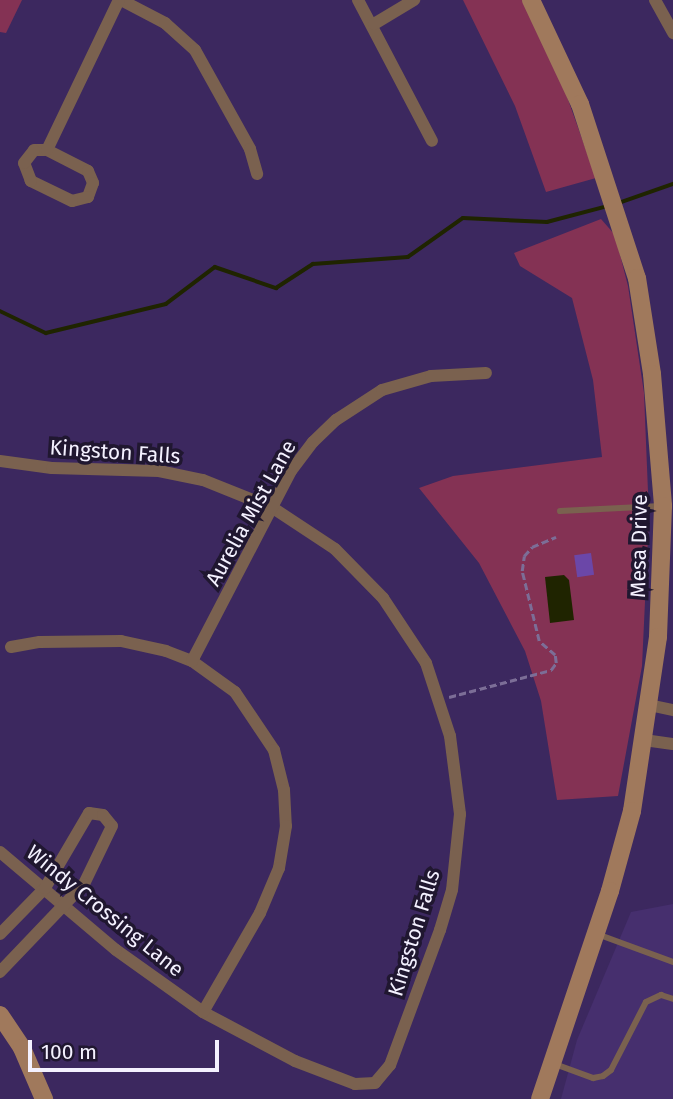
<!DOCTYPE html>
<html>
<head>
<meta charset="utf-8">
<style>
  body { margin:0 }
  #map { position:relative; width:673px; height:1099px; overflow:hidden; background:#3c285f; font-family:"Fira Sans",sans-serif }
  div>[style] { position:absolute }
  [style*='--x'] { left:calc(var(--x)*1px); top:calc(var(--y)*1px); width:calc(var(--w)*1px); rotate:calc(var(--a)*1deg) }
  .built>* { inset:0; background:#462f6e }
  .green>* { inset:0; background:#843254 }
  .water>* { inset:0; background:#1f2400 }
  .stream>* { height:3.5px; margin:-1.75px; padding:0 1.75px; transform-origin:1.75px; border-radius:1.75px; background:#1f2400 }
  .building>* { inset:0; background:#6b47a8; transform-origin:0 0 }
  .path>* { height:2.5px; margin-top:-1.25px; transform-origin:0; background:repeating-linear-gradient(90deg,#7c6e97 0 7px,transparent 0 10.5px) }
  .lane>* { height:6px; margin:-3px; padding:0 3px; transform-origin:3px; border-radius:3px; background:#7a614f }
  .street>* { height:12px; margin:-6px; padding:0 6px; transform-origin:6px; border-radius:6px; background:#7a614f }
  .secondary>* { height:18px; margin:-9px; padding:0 9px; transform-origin:9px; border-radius:9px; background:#a0795c }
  span { translate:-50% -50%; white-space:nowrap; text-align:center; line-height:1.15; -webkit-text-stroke:7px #201730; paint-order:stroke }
  .street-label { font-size:21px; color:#f4f1ff }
  .scale { position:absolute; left:28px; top:1040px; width:191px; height:32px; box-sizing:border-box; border:4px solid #f4f1ff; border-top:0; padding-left:9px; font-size:21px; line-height:24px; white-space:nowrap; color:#f4f1ff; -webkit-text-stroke:5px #201730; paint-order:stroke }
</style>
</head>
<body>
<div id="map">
  <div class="built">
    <i style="clip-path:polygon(673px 904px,673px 1099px,561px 1099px,577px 1040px,631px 912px)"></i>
  </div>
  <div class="green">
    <i style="clip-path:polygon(0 0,22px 0,6px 33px,0 32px)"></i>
    <i style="clip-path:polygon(463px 0,522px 0,566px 94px,596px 178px,546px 192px,515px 106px)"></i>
    <i style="clip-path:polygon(601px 219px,615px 235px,628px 286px,644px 393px,649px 516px,642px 666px,618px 796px,557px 800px,541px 701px,525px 651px,479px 563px,419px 488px,453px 476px,602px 457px,593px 380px,572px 298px,520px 266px,514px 253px)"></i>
  </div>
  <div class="water">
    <i style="clip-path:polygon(564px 575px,569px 580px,574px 620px,550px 623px,545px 577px)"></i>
  </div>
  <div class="stream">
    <i style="--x:619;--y:203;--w:57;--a:-19.4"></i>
    <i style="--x:0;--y:311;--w:51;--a:25.6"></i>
    <i style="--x:46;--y:333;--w:123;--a:-13.6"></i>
    <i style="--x:166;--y:304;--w:61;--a:-37.1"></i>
    <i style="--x:215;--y:267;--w:65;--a:19"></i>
    <i style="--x:276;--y:288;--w:44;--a:-33"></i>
    <i style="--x:313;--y:264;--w:95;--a:-4.2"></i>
    <i style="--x:408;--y:257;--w:67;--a:-35.3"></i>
    <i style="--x:463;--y:218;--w:84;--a:2.7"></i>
    <i style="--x:547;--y:222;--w:63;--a:-14.7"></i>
  </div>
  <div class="building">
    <i style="left:591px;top:553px;width:22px;height:17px;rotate:82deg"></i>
  </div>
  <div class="path">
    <i style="--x:449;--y:697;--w:106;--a:-14.8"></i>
    <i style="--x:551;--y:670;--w:9;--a:-54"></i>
    <i style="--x:556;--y:663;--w:8;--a:-97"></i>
    <i style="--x:555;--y:655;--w:21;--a:-139"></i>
    <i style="--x:539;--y:641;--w:72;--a:-103.7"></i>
    <i style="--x:522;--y:571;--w:15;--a:-82"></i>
    <i style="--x:524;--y:556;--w:12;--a:-48"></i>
    <i style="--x:532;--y:547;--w:26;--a:-23"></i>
  </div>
  <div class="lane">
    <i style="--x:560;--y:511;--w:101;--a:-2.8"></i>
    <i style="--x:597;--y:934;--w:81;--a:20.2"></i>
    <i style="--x:552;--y:1063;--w:44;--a:20.1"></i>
    <i style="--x:593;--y:1078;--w:10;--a:-11"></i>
    <i style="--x:603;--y:1076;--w:10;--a:-37"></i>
    <i style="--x:611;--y:1070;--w:76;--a:-62.8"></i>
    <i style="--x:646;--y:1002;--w:17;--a:-25"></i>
    <i style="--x:661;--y:995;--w:13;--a:18"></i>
  </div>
  <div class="street">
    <i style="--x:121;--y:0;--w:50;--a:27.6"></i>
    <i style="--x:165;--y:23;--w:40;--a:42"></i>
    <i style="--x:195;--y:50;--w:113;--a:60.9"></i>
    <i style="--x:250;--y:149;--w:26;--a:74"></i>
    <i style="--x:358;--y:0;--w:159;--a:62.3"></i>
    <i style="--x:655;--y:0;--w:38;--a:61"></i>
    <i style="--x:374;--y:24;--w:47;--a:-31"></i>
    <i style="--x:34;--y:150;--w:13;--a:0"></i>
    <i style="--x:47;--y:150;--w:46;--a:27.1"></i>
    <i style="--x:88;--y:171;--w:13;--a:67"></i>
    <i style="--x:93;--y:183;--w:15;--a:110"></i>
    <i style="--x:88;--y:197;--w:16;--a:166"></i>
    <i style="--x:72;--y:201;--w:46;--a:-154"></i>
    <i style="--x:31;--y:181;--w:19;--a:-111"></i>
    <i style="--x:24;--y:163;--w:16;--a:-52"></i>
    <i style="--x:47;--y:150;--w:166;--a:-64.4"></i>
    <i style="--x:0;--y:461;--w:52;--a:7.7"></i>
    <i style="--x:52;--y:468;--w:107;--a:1.6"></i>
    <i style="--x:159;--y:471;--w:45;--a:11.6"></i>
    <i style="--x:203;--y:480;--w:75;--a:21.8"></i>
    <i style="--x:273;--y:508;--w:74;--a:33.5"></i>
    <i style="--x:335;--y:549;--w:69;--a:45.6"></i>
    <i style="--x:383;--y:598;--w:78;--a:56.5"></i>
    <i style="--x:426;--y:663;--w:77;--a:71.8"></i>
    <i style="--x:450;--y:736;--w:79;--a:82.7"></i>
    <i style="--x:460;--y:814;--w:76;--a:96"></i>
    <i style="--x:452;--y:890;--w:42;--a:106.7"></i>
    <i style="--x:440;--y:930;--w:144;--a:110.3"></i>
    <i style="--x:390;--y:1065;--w:23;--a:130"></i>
    <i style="--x:375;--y:1083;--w:20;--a:177"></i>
    <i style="--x:355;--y:1084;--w:64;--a:-159"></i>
    <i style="--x:295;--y:1061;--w:104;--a:-152"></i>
    <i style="--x:203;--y:1012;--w:107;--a:-144.5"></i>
    <i style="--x:116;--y:950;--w:152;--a:-139.8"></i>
    <i style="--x:11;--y:647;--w:29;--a:-10"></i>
    <i style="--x:40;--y:642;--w:81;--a:-0.7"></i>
    <i style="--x:121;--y:641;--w:46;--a:12.5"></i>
    <i style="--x:166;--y:651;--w:28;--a:21"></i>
    <i style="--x:192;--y:661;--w:53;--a:35.8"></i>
    <i style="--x:235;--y:692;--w:70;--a:56.1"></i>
    <i style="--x:274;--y:750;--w:41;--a:76"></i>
    <i style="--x:284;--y:790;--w:36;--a:87"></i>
    <i style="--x:286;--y:826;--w:43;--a:99.5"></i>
    <i style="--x:279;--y:868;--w:49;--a:112.9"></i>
    <i style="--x:260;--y:913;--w:114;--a:119.9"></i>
    <i style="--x:192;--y:661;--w:214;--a:-62.5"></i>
    <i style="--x:291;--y:471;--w:36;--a:-53"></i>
    <i style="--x:313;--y:442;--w:32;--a:-44"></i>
    <i style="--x:336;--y:420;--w:55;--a:-33.1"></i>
    <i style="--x:382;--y:390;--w:51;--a:-15.9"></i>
    <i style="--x:431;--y:376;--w:55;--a:-3.1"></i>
    <i style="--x:649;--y:705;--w:25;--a:12"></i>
    <i style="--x:644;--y:740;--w:29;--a:8"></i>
    <i style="--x:0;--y:934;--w:64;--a:-45.6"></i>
    <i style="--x:45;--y:888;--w:87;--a:-59.6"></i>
    <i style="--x:89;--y:813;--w:14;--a:8"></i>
    <i style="--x:103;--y:815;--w:14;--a:51"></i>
    <i style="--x:112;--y:826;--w:64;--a:115.8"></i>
    <i style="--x:84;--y:884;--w:122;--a:133.7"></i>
  </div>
  <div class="secondary">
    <i style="--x:531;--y:0;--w:115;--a:64.8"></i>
    <i style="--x:580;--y:104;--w:183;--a:71.9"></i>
    <i style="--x:637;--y:278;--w:97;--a:81.1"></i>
    <i style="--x:652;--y:374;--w:132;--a:85.2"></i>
    <i style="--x:663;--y:506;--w:131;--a:92.2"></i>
    <i style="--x:658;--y:637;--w:176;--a:98.5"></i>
    <i style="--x:632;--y:811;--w:83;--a:105.4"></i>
    <i style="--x:610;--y:891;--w:219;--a:108.6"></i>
    <i style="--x:0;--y:1015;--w:40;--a:56"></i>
    <i style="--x:22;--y:1048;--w:56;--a:66.7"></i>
  </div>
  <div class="street-label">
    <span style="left:115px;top:452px;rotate:4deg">Kingston Falls</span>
    <span style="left:251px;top:513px;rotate:-61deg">Aurelia Mist Lane</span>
    <span style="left:639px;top:546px;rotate:-89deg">Mesa Drive</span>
    <span style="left:105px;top:911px;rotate:39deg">Windy Crossing Lane</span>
    <span style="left:414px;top:933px;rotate:-73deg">Kingston Falls</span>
  </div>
  <div class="scale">100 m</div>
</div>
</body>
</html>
